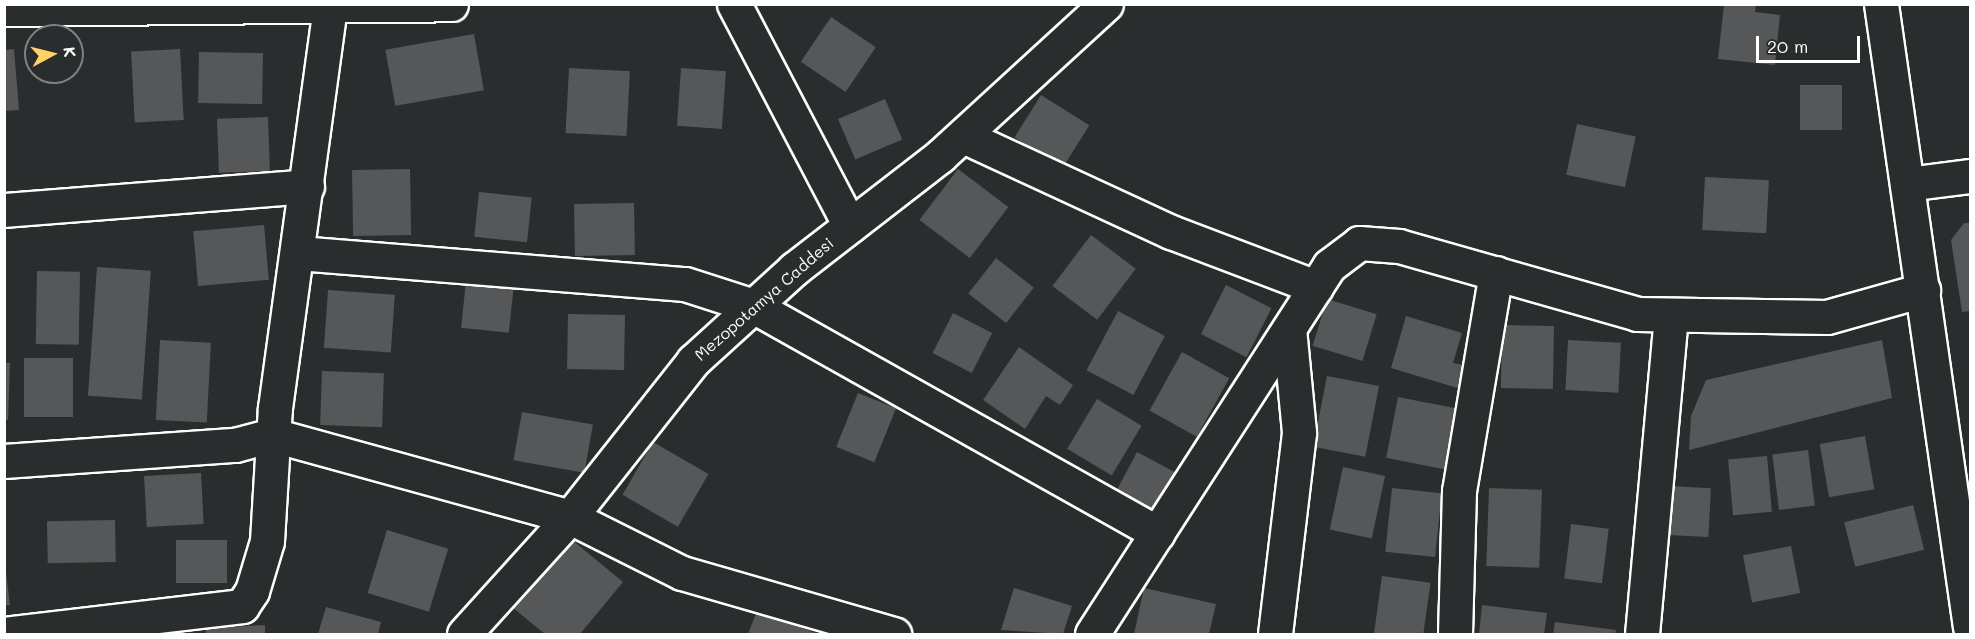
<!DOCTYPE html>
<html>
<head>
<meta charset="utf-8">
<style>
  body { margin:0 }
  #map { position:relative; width:1975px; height:639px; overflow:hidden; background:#2a2d2e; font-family:Mali,sans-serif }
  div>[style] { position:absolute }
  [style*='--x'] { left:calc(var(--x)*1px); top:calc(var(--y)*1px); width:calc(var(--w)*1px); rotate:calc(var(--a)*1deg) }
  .building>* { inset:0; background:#555758; transform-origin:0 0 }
  .roads { filter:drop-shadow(2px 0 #fff) drop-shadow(-2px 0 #fff) drop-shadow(0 2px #fff) drop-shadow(0 -2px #fff) }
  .minor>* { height:33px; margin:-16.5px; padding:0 16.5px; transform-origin:16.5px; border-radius:16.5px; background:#2a2d2e }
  span { translate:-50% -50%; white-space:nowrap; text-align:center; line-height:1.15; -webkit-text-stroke:6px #2a2d2e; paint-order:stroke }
  .street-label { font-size:16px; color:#fff }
  .frame { position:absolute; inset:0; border:6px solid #fff; pointer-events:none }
  .north { position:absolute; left:24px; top:24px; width:60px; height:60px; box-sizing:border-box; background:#2a2d2e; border:2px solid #7f8182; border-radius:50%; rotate:83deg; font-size:16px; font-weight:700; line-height:24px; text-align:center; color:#fff }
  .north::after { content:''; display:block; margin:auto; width:21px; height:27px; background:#ffd166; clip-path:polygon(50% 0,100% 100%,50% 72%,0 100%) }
  .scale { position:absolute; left:1756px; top:36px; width:104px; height:27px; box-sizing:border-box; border:3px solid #fff; border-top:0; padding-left:8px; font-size:18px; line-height:21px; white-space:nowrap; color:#fff; -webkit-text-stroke:4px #2a2d2e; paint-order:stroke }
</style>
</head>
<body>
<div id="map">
  <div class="building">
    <i style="clip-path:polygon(1724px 4px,1756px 4px,1755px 12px,1780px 15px,1775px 65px,1718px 59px)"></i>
    <i style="left:831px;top:17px;width:54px;height:54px;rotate:34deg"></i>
    <i style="left:474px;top:34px;width:57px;height:90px;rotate:80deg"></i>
    <i style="clip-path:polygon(14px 49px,19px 110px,4px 111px,4px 50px)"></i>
    <i style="left:180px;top:49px;width:71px;height:49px;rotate:87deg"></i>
    <i style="left:199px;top:52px;width:64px;height:51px;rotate:1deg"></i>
    <i style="left:569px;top:68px;width:61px;height:65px;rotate:3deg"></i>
    <i style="left:681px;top:68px;width:45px;height:58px;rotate:4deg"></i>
    <i style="left:1800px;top:85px;width:42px;height:45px"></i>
    <i style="left:1041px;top:95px;width:57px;height:50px;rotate:32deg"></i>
    <i style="left:885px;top:99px;width:44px;height:51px;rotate:67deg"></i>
    <i style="left:268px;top:117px;width:54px;height:51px;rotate:88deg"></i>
    <i style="left:1577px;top:124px;width:60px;height:52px;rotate:12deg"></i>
    <i style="left:410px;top:169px;width:66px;height:58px;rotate:89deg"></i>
    <i style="left:958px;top:169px;width:63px;height:64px;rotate:37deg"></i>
    <i style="left:1705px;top:177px;width:64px;height:53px;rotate:3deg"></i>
    <i style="left:479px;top:192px;width:53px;height:45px;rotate:6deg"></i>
    <i style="left:634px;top:203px;width:52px;height:60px;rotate:89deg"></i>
    <i style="clip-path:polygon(1964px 223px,1970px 223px,1970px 311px,1962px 312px,1951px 240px)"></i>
    <i style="left:264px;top:225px;width:55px;height:71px;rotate:85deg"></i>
    <i style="left:1091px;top:235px;width:56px;height:64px;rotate:37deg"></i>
    <i style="left:996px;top:258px;width:48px;height:45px;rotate:38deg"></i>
    <i style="left:97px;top:267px;width:54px;height:129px;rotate:4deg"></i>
    <i style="left:37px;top:271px;width:43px;height:73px;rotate:1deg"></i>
    <i style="left:466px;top:281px;width:48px;height:47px;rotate:6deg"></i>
    <i style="left:1226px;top:285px;width:51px;height:55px;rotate:27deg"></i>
    <i style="left:328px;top:290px;width:67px;height:58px;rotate:4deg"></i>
    <i style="left:1327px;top:299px;width:52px;height:49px;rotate:17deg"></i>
    <i style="left:1118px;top:311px;width:53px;height:67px;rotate:28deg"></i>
    <i style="left:953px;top:313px;width:44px;height:45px;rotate:27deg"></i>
    <i style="left:568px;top:314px;width:57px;height:55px;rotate:1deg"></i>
    <i style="clip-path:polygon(1406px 316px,1462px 333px,1453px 363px,1467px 366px,1461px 389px,1391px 368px)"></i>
    <i style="left:1502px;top:325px;width:52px;height:63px;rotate:1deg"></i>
    <i style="left:160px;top:340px;width:51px;height:80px;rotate:3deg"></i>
    <i style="left:1568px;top:340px;width:53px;height:50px;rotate:3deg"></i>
    <i style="clip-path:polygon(1882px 340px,1892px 398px,1689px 450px,1691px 416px,1706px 380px)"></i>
    <i style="clip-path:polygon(1019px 347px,1073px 385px,1060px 405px,1046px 396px,1025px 429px,983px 400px)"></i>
    <i style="left:1182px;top:352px;width:54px;height:67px;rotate:29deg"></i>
    <i style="left:24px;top:358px;width:49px;height:59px"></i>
    <i style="clip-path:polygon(4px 363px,10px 363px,8px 420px,4px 420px)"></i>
    <i style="left:322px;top:371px;width:62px;height:54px;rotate:2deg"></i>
    <i style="left:1327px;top:376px;width:53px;height:72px;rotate:11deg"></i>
    <i style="left:858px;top:393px;width:41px;height:58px;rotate:22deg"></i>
    <i style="left:1398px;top:397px;width:63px;height:62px;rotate:11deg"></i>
    <i style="left:1097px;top:399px;width:52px;height:58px;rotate:31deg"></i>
    <i style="left:522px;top:412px;width:72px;height:49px;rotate:10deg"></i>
    <i style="left:1865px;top:436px;width:54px;height:46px;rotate:80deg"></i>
    <i style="left:653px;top:442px;width:64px;height:61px;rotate:30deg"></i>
    <i style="left:1808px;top:450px;width:56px;height:36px;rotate:83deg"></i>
    <i style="left:1137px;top:452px;width:43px;height:43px;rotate:28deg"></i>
    <i style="left:1767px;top:456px;width:56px;height:39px;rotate:85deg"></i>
    <i style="left:1343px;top:467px;width:43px;height:64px;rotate:12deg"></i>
    <i style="left:201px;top:473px;width:51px;height:57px;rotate:87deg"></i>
    <i style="left:1670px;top:486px;width:41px;height:49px;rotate:3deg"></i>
    <i style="left:1392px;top:488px;width:50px;height:64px;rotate:6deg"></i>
    <i style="left:1489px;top:488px;width:53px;height:78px;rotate:2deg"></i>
    <i style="left:1913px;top:505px;width:46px;height:71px;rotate:76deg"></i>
    <i style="left:115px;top:520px;width:42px;height:68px;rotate:89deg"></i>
    <i style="left:1571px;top:524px;width:38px;height:55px;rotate:7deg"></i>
    <i style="left:387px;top:530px;width:64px;height:66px;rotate:17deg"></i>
    <i style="clip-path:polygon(571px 539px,623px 582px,580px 634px,545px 634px,513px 608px)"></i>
    <i style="left:176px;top:540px;width:51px;height:43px"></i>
    <i style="left:1791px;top:546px;width:48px;height:49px;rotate:79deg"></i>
    <i style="clip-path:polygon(4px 556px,10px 605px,4px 605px)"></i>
    <i style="left:1382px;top:576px;width:49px;height:58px;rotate:8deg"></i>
    <i style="clip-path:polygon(1014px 588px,1072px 606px,1063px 634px,1001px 630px)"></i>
    <i style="clip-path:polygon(1144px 588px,1216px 604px,1209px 634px,1134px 634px)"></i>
    <i style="clip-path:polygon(1482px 605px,1547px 613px,1544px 634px,1479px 634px)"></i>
    <i style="clip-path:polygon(326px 607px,381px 622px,378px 634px,318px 634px)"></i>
    <i style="clip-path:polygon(757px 611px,818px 634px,748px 634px)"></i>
    <i style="clip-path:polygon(1555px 622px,1616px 630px,1615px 634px,1553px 634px)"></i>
    <i style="clip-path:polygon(265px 625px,265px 634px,206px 634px,206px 628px)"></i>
  </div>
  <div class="roads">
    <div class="minor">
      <i style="--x:734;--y:4;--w:250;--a:62.4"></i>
      <i style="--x:1881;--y:4;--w:629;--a:81.87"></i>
      <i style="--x:4;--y:9;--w:447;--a:-0.6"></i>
      <i style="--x:963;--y:136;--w:229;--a:24.8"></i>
      <i style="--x:1171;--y:232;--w:155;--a:20.8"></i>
      <i style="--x:1907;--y:184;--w:64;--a:-7.2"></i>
      <i style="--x:4;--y:210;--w:304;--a:-4.5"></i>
      <i style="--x:298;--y:253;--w:388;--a:4.6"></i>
      <i style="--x:685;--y:284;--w:71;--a:17.9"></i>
      <i style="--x:753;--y:306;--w:464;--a:29.3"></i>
      <i style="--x:4;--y:461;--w:232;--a:-4"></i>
      <i style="--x:235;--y:445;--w:39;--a:-15"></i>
      <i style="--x:273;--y:435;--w:308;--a:15.4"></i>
      <i style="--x:570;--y:517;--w:125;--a:26.6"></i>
      <i style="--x:682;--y:573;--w:221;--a:16.1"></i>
      <i style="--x:4;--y:634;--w:240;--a:-6.7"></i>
      <i style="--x:242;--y:606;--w:18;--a:-56"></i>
      <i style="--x:252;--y:591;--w:52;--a:-73.3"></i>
      <i style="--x:267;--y:541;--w:133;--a:-86.6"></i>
      <i style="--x:275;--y:408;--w:406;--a:-82.2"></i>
      <i style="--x:464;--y:634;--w:158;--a:-47.8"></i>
      <i style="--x:570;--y:517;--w:199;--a:-51.7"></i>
      <i style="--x:693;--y:361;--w:137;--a:-42.3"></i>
      <i style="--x:794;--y:269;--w:185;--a:-37.7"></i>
      <i style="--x:940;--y:156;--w:225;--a:-42.5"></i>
      <i style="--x:1092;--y:634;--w:438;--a:-57.2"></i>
      <i style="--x:1329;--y:266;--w:38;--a:-37"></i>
      <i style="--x:1359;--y:243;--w:40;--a:4.3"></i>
      <i style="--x:1399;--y:246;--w:248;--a:15.9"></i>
      <i style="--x:1637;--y:314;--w:190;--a:0.9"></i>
      <i style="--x:1827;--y:317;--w:100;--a:-15.7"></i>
      <i style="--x:1275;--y:634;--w:203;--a:-83.2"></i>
      <i style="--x:1299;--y:432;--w:103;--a:-95.5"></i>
      <i style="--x:1455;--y:634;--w:143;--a:-88.4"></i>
      <i style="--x:1459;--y:491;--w:221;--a:-80.4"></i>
      <i style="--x:1642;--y:634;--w:320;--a:-84.8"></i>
    </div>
  </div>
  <div class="street-label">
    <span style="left:764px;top:299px;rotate:-41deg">Mezopotamya Caddesi</span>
  </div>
  <div class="frame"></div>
  <div class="north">K</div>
  <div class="scale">20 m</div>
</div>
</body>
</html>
